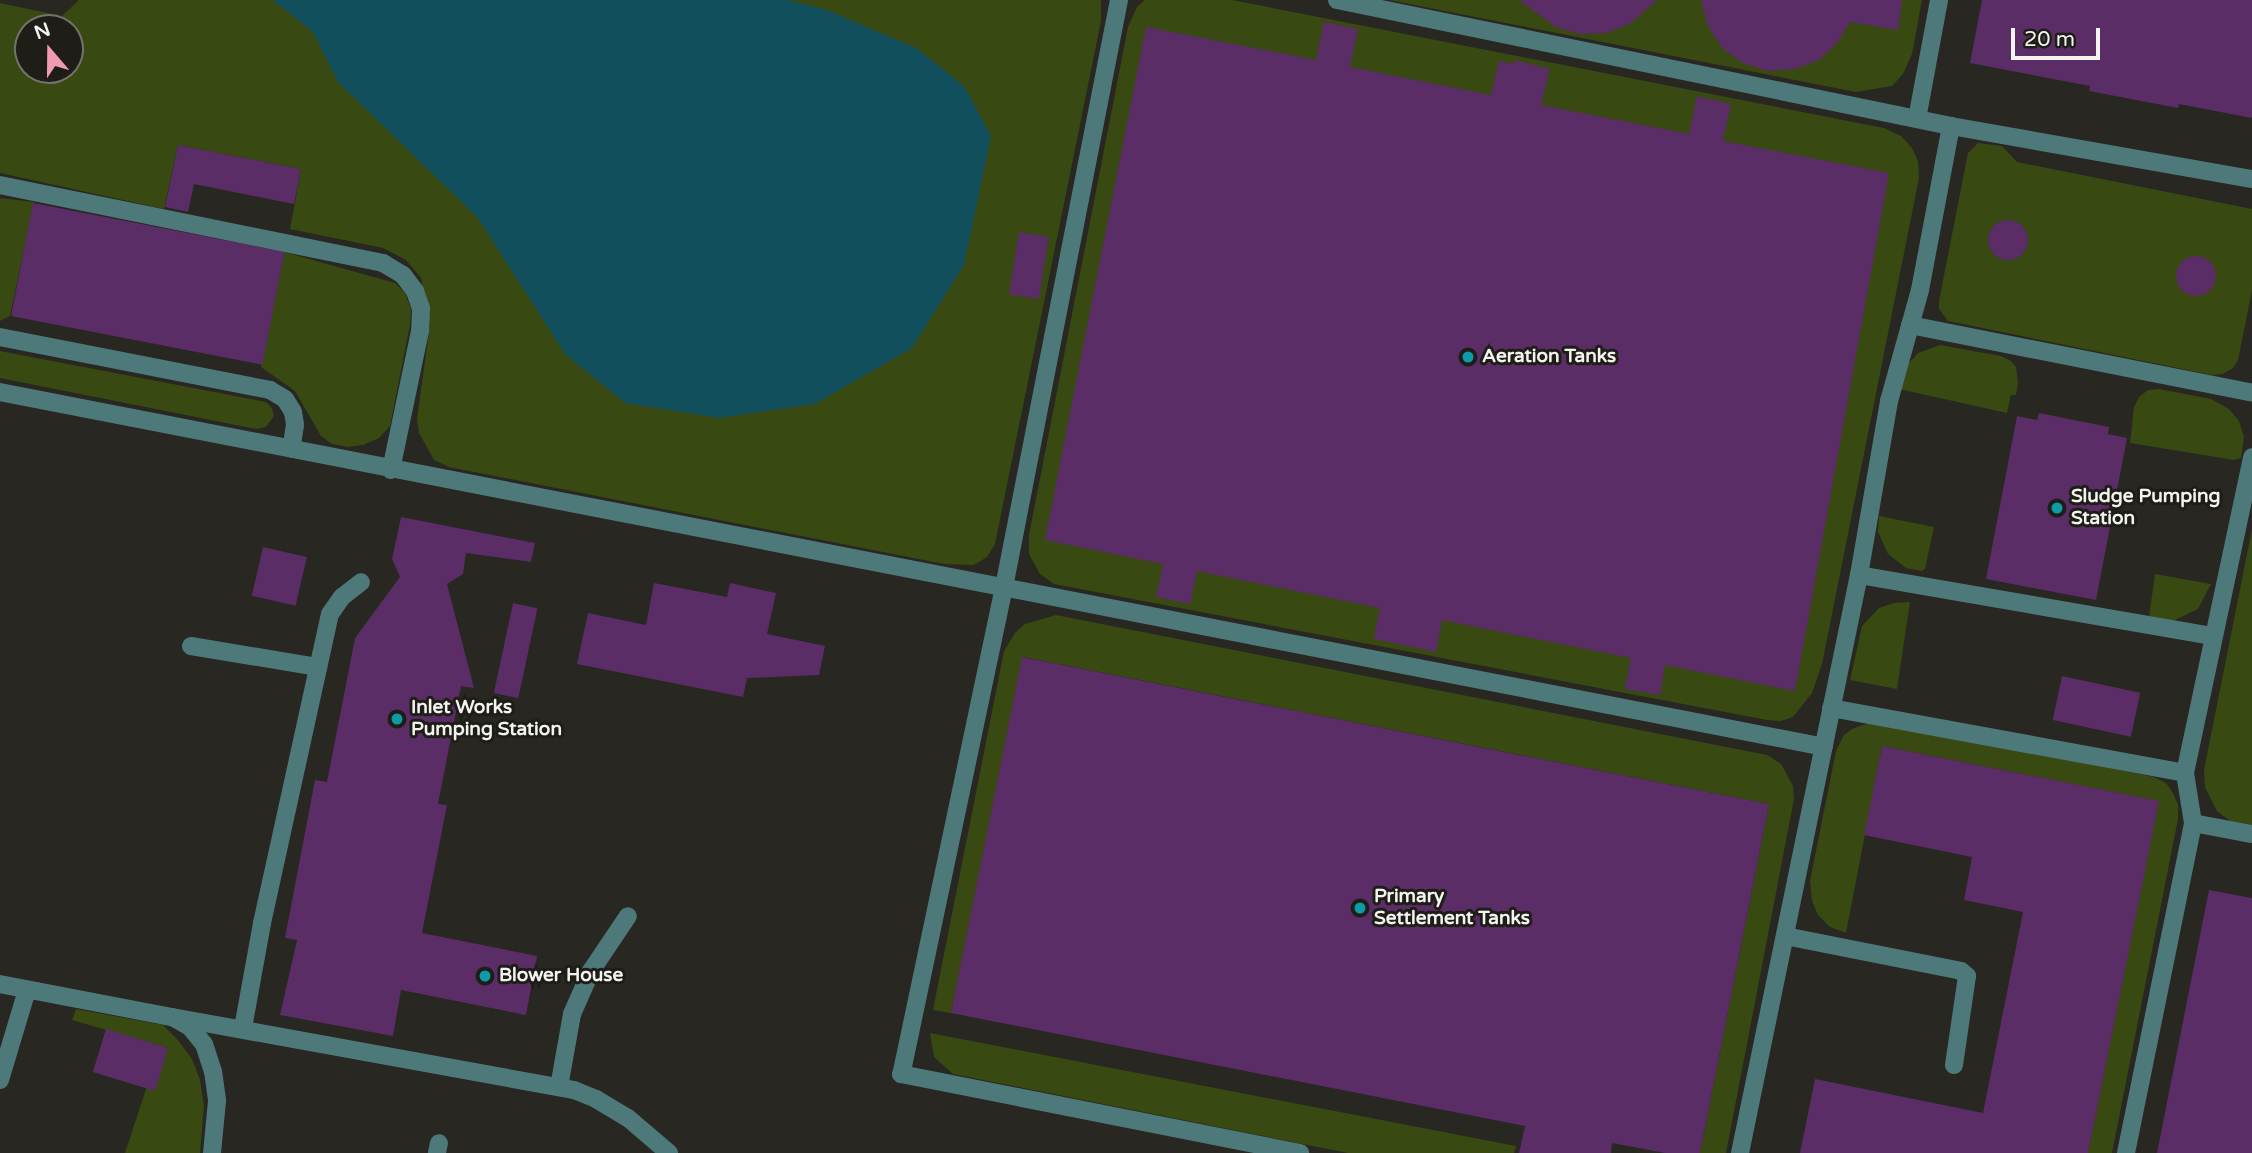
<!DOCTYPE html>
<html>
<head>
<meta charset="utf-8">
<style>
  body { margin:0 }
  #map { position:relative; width:2252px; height:1153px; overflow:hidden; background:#282721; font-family:"Varela Round",sans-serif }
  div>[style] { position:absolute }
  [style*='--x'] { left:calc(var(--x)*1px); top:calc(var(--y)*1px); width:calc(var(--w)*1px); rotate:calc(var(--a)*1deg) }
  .green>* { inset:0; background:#394912 }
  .water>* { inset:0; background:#124f5d }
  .building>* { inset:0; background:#5a2d66; transform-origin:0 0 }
  .round { border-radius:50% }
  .minor>* { height:18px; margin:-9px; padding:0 9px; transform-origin:9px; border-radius:9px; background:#4e797b }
  .dots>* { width:19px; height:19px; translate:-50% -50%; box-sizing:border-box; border:4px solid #1e1d17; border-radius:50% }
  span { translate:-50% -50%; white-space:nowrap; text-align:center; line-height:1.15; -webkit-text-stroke:6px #1e1d17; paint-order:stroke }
  .poi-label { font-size:19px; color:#f3f3ef; font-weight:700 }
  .left { translate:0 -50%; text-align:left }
  .north { position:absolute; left:14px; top:14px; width:70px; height:70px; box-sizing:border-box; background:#1e1d17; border:2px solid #73736d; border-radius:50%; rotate:340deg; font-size:19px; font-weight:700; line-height:28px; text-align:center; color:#f3f3ef }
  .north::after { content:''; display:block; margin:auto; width:24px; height:32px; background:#f19ab4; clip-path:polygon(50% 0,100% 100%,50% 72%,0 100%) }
  .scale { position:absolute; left:2011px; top:28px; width:89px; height:32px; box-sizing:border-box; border:4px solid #f3f3ef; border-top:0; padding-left:9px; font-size:21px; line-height:24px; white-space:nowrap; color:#f3f3ef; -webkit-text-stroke:5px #1e1d17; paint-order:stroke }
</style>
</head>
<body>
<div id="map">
  <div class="green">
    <i style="clip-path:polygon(evenodd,79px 0,1101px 0,1101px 21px,995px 544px,987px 557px,974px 565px,944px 564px,449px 467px,434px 460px,419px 433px,417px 419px,430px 325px,421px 278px,406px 260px,383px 248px,290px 229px,301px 169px,178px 145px,164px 209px,0 173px,0 3px,62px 16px,79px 0,28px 28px,70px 28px,70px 70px,28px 70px,28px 28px)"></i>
    <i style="clip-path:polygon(1145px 0,1232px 0,1884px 128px,1901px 136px,1912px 148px,1918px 161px,1919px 178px,1822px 664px,1812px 693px,1793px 717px,1781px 721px,1767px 720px,1054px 584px,1040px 574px,1029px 554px,1029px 535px,1128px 27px,1137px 7px)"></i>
    <i style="clip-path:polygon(1389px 0,1922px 0,1912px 54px,1903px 74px,1892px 86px,1856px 92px)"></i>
    <i style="clip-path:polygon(1978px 143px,2002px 146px,2017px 162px,2252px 209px,2252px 290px,2238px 360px,2233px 368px,2223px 374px,2212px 375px,1948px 321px,1939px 309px,1939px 301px,1968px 153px)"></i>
    <i style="clip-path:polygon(0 198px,34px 202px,10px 316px,0 321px)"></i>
    <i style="clip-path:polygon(284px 252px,395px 283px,405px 293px,411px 309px,410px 325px,390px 426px,379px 438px,363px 445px,348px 447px,332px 444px,321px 436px,295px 391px,261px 367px)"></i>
    <i style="clip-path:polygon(1940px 345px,2001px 356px,2011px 361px,2016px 367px,2018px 383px,2016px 395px,2011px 395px,2007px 413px,1899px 389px,1909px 363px,1918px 353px)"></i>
    <i style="clip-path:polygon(0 351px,266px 402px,272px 408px,274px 416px,266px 427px,256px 429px,0 378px)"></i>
    <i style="clip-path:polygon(2159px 389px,2211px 399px,2229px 409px,2239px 421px,2244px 437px,2241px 458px,2234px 460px,2130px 443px,2134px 407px,2139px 397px,2148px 390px)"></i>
    <i style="clip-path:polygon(1879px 516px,1934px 527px,1925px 569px,1922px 571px,1906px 568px,1888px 554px,1878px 532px)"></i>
    <i style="clip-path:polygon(2252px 529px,2252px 825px,2230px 821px,2217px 811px,2205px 787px,2204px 770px)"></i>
    <i style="clip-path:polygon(2155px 574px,2211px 584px,2198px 609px,2171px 622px,2149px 617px)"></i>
    <i style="clip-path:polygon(1910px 602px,1897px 689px,1850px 680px,1862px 626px,1879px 608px,1894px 603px)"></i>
    <i style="clip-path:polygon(1056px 615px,1767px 755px,1781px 764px,1793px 786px,1794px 799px,1726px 1153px,1700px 1153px,1769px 804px,1023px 657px,951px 1013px,933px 1010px,1004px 651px,1015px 633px,1025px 624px)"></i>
    <i style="clip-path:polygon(1874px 721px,2154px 777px,2166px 783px,2173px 793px,2178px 805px,2178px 819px,2112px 1153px,2088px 1153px,2158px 801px,1882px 746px,1846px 933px,1830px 927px,1818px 915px,1812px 901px,1810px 881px,1836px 751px,1844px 735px,1852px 729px)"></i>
    <i style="clip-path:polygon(76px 1009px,163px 1025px,178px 1040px,192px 1059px,200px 1080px,204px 1106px,200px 1153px,125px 1153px,146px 1089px,168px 1048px,72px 1020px)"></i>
    <i style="clip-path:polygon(930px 1033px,1516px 1146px,1514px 1153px,1348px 1153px,953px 1074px,934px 1057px)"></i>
  </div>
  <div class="water">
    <i style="clip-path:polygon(273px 0,788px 0,827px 10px,916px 48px,964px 86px,991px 136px,964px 265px,912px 348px,815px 404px,719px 418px,625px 403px,565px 354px,478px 218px,338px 82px,313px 32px)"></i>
  </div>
  <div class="building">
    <i style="clip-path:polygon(1519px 0,1657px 0,1631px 23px,1607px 33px,1580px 34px,1556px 27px)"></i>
    <i style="clip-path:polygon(1701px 0,1902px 0,1898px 30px,1850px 22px,1837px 43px,1819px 60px,1795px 69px,1768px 71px,1743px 63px,1722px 48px,1708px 26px)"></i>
    <i style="clip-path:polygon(1982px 0,2252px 0,2252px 118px,2179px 104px,2178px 108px,2089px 91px,2090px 86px,1970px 63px)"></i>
    <i style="clip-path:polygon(1324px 22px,1358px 29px,1350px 67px,1491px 95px,1499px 61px,1513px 64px,1514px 60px,1550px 69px,1541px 105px,1689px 134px,1697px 96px,1731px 104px,1723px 141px,1889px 173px,1795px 691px,1665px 665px,1660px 695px,1625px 689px,1631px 658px,1442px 620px,1436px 652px,1374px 639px,1380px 608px,1197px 571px,1190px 604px,1156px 597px,1163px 564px,1045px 540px,1146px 27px,1316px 60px)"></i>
    <i style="clip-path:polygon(178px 145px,301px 169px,294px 204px,194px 184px,188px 212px,165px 207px)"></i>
    <i style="left:33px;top:203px;width:256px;height:115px;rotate:11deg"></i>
    <i class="round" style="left:1988px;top:220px;width:40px;height:40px"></i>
    <i style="left:1019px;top:232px;width:30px;height:63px;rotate:9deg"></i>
    <i class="round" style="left:2176px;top:256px;width:40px;height:40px"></i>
    <i style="clip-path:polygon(2039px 413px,2109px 427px,2108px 434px,2127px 438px,2096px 600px,1986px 579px,2017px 416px,2037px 420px)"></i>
    <i style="clip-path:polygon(401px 517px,535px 543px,531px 562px,466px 553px,463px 574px,447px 584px,474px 688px,461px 686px,438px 804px,447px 805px,422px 933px,537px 956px,526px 1015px,401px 990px,393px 1036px,280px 1015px,297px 940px,285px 938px,315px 780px,327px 782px,355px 638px,400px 577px,392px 559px)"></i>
    <i style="left:263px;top:547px;width:45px;height:50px;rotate:13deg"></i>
    <i style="clip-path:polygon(654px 583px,727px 597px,730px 583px,776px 593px,767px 634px,825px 646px,819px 675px,747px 678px,743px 697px,577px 664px,588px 613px,646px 625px)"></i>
    <i style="left:513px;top:603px;width:25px;height:92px;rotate:12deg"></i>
    <i style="clip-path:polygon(1022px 657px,1769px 804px,1700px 1153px,1665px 1153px,1612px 1143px,1611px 1153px,1519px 1153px,1525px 1126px,951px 1013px)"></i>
    <i style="left:2062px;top:676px;width:80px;height:45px;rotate:12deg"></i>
    <i style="clip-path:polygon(1882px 746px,2159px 801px,2088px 1153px,1800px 1153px,1815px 1079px,1983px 1113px,2023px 912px,1964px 900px,1972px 857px,1864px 835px)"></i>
    <i style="clip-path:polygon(2209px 890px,2252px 898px,2252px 1153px,2157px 1153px)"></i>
    <i style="left:106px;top:1029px;width:65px;height:45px;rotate:17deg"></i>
  </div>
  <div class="minor">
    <i style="--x:1119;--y:0;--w:598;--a:101.08"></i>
    <i style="--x:1004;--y:587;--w:498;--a:101.9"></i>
    <i style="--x:901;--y:1074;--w:407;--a:11.2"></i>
    <i style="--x:1337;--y:0;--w:627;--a:11.6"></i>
    <i style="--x:1951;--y:126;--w:306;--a:10"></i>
    <i style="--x:1917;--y:119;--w:121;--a:-79.5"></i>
    <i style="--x:0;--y:185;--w:391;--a:11.5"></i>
    <i style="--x:383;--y:263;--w:23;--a:31"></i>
    <i style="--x:403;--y:275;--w:20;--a:53"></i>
    <i style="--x:415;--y:291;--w:18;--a:71"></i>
    <i style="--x:421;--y:308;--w:23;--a:92"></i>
    <i style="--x:420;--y:331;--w:142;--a:101.8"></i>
    <i style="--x:1910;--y:325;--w:349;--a:11.2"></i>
    <i style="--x:0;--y:337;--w:275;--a:11.1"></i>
    <i style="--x:270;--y:390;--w:17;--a:31"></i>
    <i style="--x:285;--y:399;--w:15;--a:58"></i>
    <i style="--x:293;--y:412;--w:13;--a:81"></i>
    <i style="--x:295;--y:425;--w:24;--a:99"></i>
    <i style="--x:0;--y:392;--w:1858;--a:11.01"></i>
    <i style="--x:1859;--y:575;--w:359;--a:9.8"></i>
    <i style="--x:191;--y:646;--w:129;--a:9.4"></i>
    <i style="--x:1831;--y:708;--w:360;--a:10.4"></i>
    <i style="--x:2193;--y:823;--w:60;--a:10.6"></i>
    <i style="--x:1785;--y:936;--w:179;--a:11.2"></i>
    <i style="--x:1961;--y:971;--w:8;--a:40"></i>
    <i style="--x:1967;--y:976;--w:90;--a:98.3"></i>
    <i style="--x:0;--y:984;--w:175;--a:10.9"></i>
    <i style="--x:172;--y:1017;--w:21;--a:29"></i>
    <i style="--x:190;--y:1027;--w:22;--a:51"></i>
    <i style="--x:204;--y:1044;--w:28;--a:72"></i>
    <i style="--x:213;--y:1071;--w:30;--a:82"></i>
    <i style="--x:217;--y:1101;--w:52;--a:95.5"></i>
    <i style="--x:172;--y:1017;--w:409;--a:10.3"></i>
    <i style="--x:574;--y:1090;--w:24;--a:22"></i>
    <i style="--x:596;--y:1099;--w:37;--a:31"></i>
    <i style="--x:628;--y:1118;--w:54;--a:40.5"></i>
    <i style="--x:243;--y:1028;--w:107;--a:-79.7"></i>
    <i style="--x:262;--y:923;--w:316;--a:-77.6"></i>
    <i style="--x:330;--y:614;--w:21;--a:-55"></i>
    <i style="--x:342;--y:597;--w:24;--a:-38"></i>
    <i style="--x:0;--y:1080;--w:94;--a:-73.3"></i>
    <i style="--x:559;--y:1087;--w:74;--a:-79.9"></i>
    <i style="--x:572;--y:1014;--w:47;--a:-66.2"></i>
    <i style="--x:591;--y:971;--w:66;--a:-56.1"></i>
    <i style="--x:437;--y:1153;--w:10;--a:-79"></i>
    <i style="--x:1740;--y:1153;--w:590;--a:-78.37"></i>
    <i style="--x:1859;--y:575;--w:177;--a:-80.2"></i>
    <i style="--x:1889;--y:401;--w:115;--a:-74.4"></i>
    <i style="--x:1920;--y:290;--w:167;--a:-79.3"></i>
    <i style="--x:2126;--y:1153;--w:337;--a:-78.5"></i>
    <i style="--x:2193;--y:823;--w:51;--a:-99.1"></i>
    <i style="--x:2185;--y:773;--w:323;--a:-78"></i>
  </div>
  <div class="dots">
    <i style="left:1468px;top:357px;background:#0f9aa8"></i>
    <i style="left:2057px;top:508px;background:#0f9aa8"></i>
    <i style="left:397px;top:719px;background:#0f9aa8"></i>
    <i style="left:1360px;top:908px;background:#0f9aa8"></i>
    <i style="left:485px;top:976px;background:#0f9aa8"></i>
  </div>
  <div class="poi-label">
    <span class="left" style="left:1482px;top:357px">Aeration Tanks</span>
    <span class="left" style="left:2071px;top:508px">Sludge Pumping<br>Station</span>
    <span class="left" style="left:411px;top:719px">Inlet Works<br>Pumping Station</span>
    <span class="left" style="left:1374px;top:908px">Primary<br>Settlement Tanks</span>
    <span class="left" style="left:499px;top:976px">Blower House</span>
  </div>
  <div class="north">N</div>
  <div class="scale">20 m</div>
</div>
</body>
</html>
